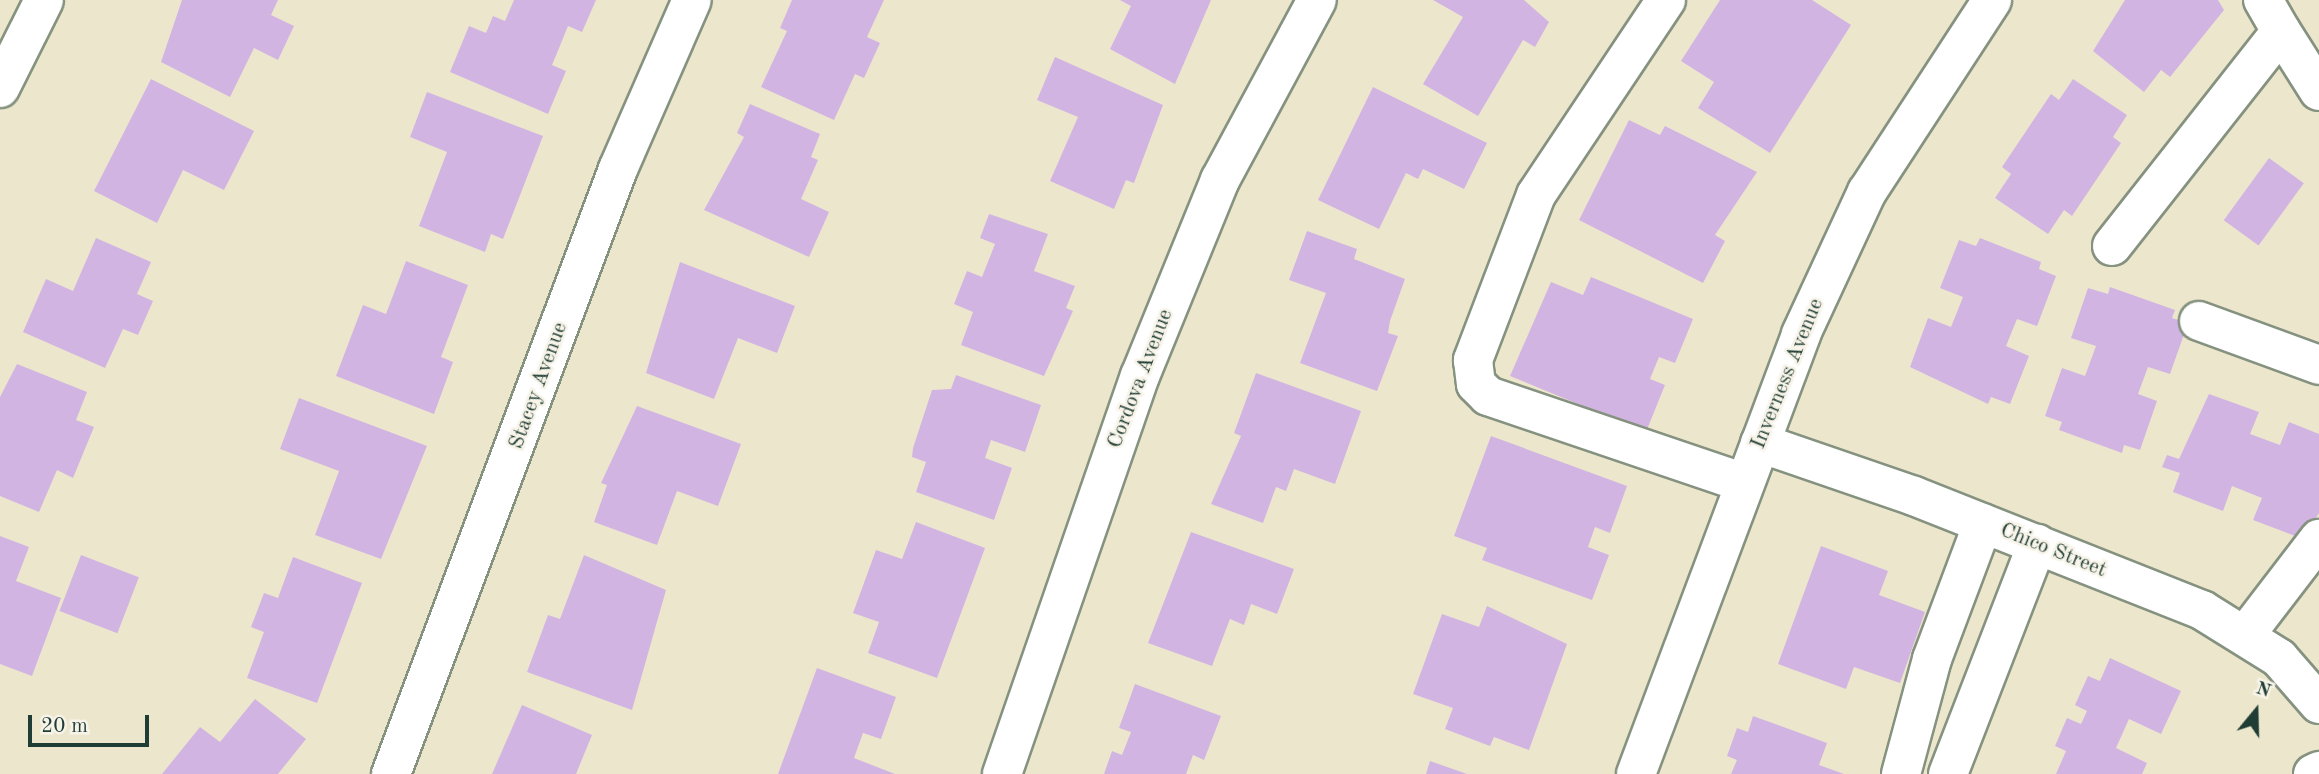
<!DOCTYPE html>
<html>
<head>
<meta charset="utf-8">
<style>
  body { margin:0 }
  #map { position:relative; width:2319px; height:774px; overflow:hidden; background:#ece7cc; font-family:"Old Standard TT",serif }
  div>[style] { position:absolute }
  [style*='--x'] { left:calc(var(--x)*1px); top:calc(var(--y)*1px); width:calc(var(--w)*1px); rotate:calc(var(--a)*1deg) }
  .building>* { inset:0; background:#d2b4e3; transform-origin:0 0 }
  .roads { filter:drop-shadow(2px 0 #869280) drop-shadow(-2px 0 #869280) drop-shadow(0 2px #869280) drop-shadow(0 -2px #869280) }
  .minor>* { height:38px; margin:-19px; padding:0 19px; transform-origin:19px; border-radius:19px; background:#fff }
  span { translate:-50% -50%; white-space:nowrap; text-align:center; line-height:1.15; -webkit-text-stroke:5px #f7f3e8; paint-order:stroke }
  .street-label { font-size:21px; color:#1f3d34 }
  .north { position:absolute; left:2221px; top:676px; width:70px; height:70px; -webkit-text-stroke:5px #f7f3e8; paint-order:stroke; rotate:19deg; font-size:19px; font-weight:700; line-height:28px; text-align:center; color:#1f3d34 }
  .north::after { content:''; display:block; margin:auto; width:24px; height:32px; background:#1f3d34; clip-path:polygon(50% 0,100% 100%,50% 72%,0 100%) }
  .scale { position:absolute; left:28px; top:715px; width:121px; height:32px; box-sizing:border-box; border:4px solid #1f3d34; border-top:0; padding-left:9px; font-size:21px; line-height:24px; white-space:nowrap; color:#1f3d34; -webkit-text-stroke:5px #f7f3e8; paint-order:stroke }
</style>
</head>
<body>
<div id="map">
  <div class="building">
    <i style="clip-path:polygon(182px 0,278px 0,271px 15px,294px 26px,278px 60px,254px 48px,230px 97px,161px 62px)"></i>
    <i style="clip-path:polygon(514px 0,596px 0,582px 32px,568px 26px,557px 53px,552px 65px,566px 71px,548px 114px,450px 72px,469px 26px,486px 33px,493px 16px,505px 21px)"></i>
    <i style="clip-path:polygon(792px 0,884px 0,867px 37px,880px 43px,864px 78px,855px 74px,834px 120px,761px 87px,787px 31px,780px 28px)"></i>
    <i style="clip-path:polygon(1120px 0,1211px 0,1175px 84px,1110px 49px,1131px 6px)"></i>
    <i style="clip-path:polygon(1433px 0,1524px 0,1549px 22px,1535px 47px,1523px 40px,1478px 116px,1423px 84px,1463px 17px)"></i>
    <i style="clip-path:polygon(1720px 0,1812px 0,1851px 25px,1770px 153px,1698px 108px,1714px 82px,1681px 61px)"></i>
    <i style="clip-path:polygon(2125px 0,2218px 0,2224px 10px,2170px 77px,2161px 70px,2144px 92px,2093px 51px)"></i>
    <i style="clip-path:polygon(1055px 57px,1163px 105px,1134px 183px,1126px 180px,1114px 209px,1050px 181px,1078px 117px,1037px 100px)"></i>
    <i style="clip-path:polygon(151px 79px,254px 131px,224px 190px,183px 170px,157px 223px,94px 191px)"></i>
    <i style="clip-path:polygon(2073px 79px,2127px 115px,2113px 137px,2121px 143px,2072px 216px,2064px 210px,2048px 234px,1995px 198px,2011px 174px,2002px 167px,2051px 94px,2059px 100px)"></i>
    <i style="clip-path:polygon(1373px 87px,1487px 143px,1464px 189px,1423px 169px,1418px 179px,1406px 173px,1379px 229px,1318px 200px)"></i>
    <i style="clip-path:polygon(427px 92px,543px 136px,503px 239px,491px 234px,485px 252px,419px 226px,447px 152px,410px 137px)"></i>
    <i style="clip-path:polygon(750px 104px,820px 134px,811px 157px,818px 160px,801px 199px,829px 212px,809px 257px,704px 210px,744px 137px,737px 133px)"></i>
    <i style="clip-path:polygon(1629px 120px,1660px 135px,1665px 126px,1757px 172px,1715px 235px,1725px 241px,1703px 283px,1579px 220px)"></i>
    <i style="left:2269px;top:158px;width:43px;height:77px;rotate:36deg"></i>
    <i style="clip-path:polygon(989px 214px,1048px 234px,1034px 271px,1075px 286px,1066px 308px,1073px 311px,1044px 376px,961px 345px,973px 312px,954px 304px,967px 271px,982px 277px,995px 244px,980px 238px)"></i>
    <i style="clip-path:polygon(1307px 231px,1357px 249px,1354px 259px,1405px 279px,1390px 321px,1388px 333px,1398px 336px,1377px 391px,1300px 363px,1326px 293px,1289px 280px)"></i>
    <i style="clip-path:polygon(96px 238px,151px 262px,137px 294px,153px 301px,138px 335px,123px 329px,105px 368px,23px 332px,46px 279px,73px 291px)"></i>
    <i style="clip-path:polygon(1980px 238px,2041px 262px,2039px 269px,2056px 276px,2037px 326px,2017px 319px,2006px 346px,2029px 356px,2010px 404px,1991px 397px,1988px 404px,1910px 367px,1928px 318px,1951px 327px,1963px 297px,1940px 288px,1959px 240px,1976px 246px)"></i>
    <i style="clip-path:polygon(406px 261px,468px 285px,441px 357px,453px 362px,434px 414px,336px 376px,363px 305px,386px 314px)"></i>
    <i style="clip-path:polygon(680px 262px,795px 306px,777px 353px,738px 338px,714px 399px,646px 373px)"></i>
    <i style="clip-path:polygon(1591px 277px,1693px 319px,1675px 363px,1659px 357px,1650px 379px,1665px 385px,1646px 432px,1510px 376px,1551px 282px,1583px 295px)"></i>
    <i style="clip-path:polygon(2110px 287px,2175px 310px,2172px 318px,2188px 323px,2170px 374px,2148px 367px,2138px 394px,2157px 401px,2140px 450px,2124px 445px,2122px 453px,2059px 430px,2062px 422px,2045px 416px,2062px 368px,2085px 376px,2096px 346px,2071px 338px,2088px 288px,2108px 294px)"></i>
    <i style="clip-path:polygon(17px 364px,87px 392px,76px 420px,94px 427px,73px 478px,57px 470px,39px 512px,0 496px,0 397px)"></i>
    <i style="clip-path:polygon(1256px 373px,1361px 411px,1335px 484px,1294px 469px,1286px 491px,1276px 487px,1263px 523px,1211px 504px,1241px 436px,1234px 433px)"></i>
    <i style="clip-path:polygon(956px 375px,1041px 405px,1025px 452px,991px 440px,985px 458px,1012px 468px,994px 520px,916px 492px,926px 462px,912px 457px,913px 448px,932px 390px,951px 389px)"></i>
    <i style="clip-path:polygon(2209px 394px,2259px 412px,2250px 434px,2280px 445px,2289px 422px,2319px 434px,2319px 513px,2303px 539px,2253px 520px,2262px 498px,2232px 486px,2223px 511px,2173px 492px,2180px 473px,2162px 467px,2167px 455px,2179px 459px)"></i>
    <i style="clip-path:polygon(299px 398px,427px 446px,381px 559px,315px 535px,339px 471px,280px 449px)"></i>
    <i style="clip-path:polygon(637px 406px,741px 444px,718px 506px,677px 491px,657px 545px,594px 522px,607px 485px,601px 483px)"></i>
    <i style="clip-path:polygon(1491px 436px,1627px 486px,1610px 533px,1595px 527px,1588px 547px,1609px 555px,1592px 600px,1482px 560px,1487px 548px,1454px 536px)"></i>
    <i style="clip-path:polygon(916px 522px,985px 548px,937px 678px,868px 653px,879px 622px,853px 613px,876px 550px,902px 559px)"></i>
    <i style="clip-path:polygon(1191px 532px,1294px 569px,1277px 614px,1251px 604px,1244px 625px,1230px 619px,1212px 666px,1148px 643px)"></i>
    <i style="clip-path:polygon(0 536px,29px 547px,16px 581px,61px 598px,32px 676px,0 664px)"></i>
    <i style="clip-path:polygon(1821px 546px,1888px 571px,1879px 595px,1925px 612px,1900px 683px,1854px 667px,1846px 689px,1778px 664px)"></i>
    <i style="left:81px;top:555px;width:62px;height:60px;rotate:21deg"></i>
    <i style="clip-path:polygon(584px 555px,666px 590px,632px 710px,527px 672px,548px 615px,560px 619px)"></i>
    <i style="clip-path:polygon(293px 557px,362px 583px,317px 703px,247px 678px,264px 632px,251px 627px,264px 593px,278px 598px)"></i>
    <i style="clip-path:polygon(1487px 606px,1567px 644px,1529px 750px,1494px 737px,1490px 746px,1445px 729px,1453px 708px,1413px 694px,1442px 614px,1479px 627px)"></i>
    <i style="clip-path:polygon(2110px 658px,2181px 691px,2161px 734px,2129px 719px,2116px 748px,2147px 763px,2142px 774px,2056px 774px,2066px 751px,2055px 746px,2067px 718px,2081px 724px,2087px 711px,2075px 705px,2088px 676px,2100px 681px)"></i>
    <i style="clip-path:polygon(817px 668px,896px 697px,881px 739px,863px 733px,854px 758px,895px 774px,778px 774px)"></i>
    <i style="clip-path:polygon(1135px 684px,1221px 716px,1204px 760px,1193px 755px,1186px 774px,1104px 774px,1112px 751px,1122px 755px,1131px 732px,1119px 728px)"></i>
    <i style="clip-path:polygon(255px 699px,306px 739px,278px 774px,162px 774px,200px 727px,220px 742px)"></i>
    <i style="clip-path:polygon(522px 705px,592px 735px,576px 774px,492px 774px)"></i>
    <i style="clip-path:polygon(1753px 716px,1827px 743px,1819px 765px,1844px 774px,1731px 774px,1737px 760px,1727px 756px,1737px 728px,1748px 732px)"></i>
    <i style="clip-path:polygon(1430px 761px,1467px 774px,1426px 774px)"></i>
  </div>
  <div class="roads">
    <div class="minor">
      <i style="--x:1666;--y:0;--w:234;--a:123.7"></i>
      <i style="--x:1536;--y:195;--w:177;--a:110.9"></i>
      <i style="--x:1473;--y:360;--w:24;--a:83"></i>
      <i style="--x:1476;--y:384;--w:17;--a:45"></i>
      <i style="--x:1488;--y:396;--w:271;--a:18.7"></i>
      <i style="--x:2281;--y:31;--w:71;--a:57.7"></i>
      <i style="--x:0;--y:88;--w:98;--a:-63.4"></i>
      <i style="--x:2112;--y:246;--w:273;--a:-51.8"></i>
      <i style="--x:2281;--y:31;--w:36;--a:-120"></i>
      <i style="--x:2199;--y:321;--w:128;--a:20.1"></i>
      <i style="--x:1760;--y:443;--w:163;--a:19"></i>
      <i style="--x:1914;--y:496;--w:310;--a:21.6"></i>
      <i style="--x:2202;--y:610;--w:91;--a:31.9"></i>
      <i style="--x:2279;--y:658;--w:61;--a:49"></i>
      <i style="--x:2246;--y:634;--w:120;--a:-52.5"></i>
      <i style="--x:391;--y:774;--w:646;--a:-69.43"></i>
      <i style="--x:618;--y:169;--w:184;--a:-66.4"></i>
      <i style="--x:1002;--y:774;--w:421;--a:-70.9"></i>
      <i style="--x:1140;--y:376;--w:212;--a:-67.8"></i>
      <i style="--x:1220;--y:180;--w:204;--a:-61.7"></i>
      <i style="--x:1636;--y:774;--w:470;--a:-69.4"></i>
      <i style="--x:1801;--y:334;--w:157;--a:-65.1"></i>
      <i style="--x:1867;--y:192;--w:229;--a:-56.9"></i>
      <i style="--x:1901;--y:774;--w:119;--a:-74.9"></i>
      <i style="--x:1932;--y:659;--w:145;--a:-69.4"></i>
      <i style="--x:1948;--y:774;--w:247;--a:-68.8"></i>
      <i style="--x:2313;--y:774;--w:7;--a:-27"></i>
    </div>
  </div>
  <div class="street-label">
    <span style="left:1788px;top:374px;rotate:-68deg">Inverness Avenue</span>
    <span style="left:1141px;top:379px;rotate:-69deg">Cordova Avenue</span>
    <span style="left:539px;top:386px;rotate:-70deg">Stacey Avenue</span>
    <span style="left:2053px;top:551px;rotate:22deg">Chico Street</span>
  </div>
  <div class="north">N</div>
  <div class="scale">20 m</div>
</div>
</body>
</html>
